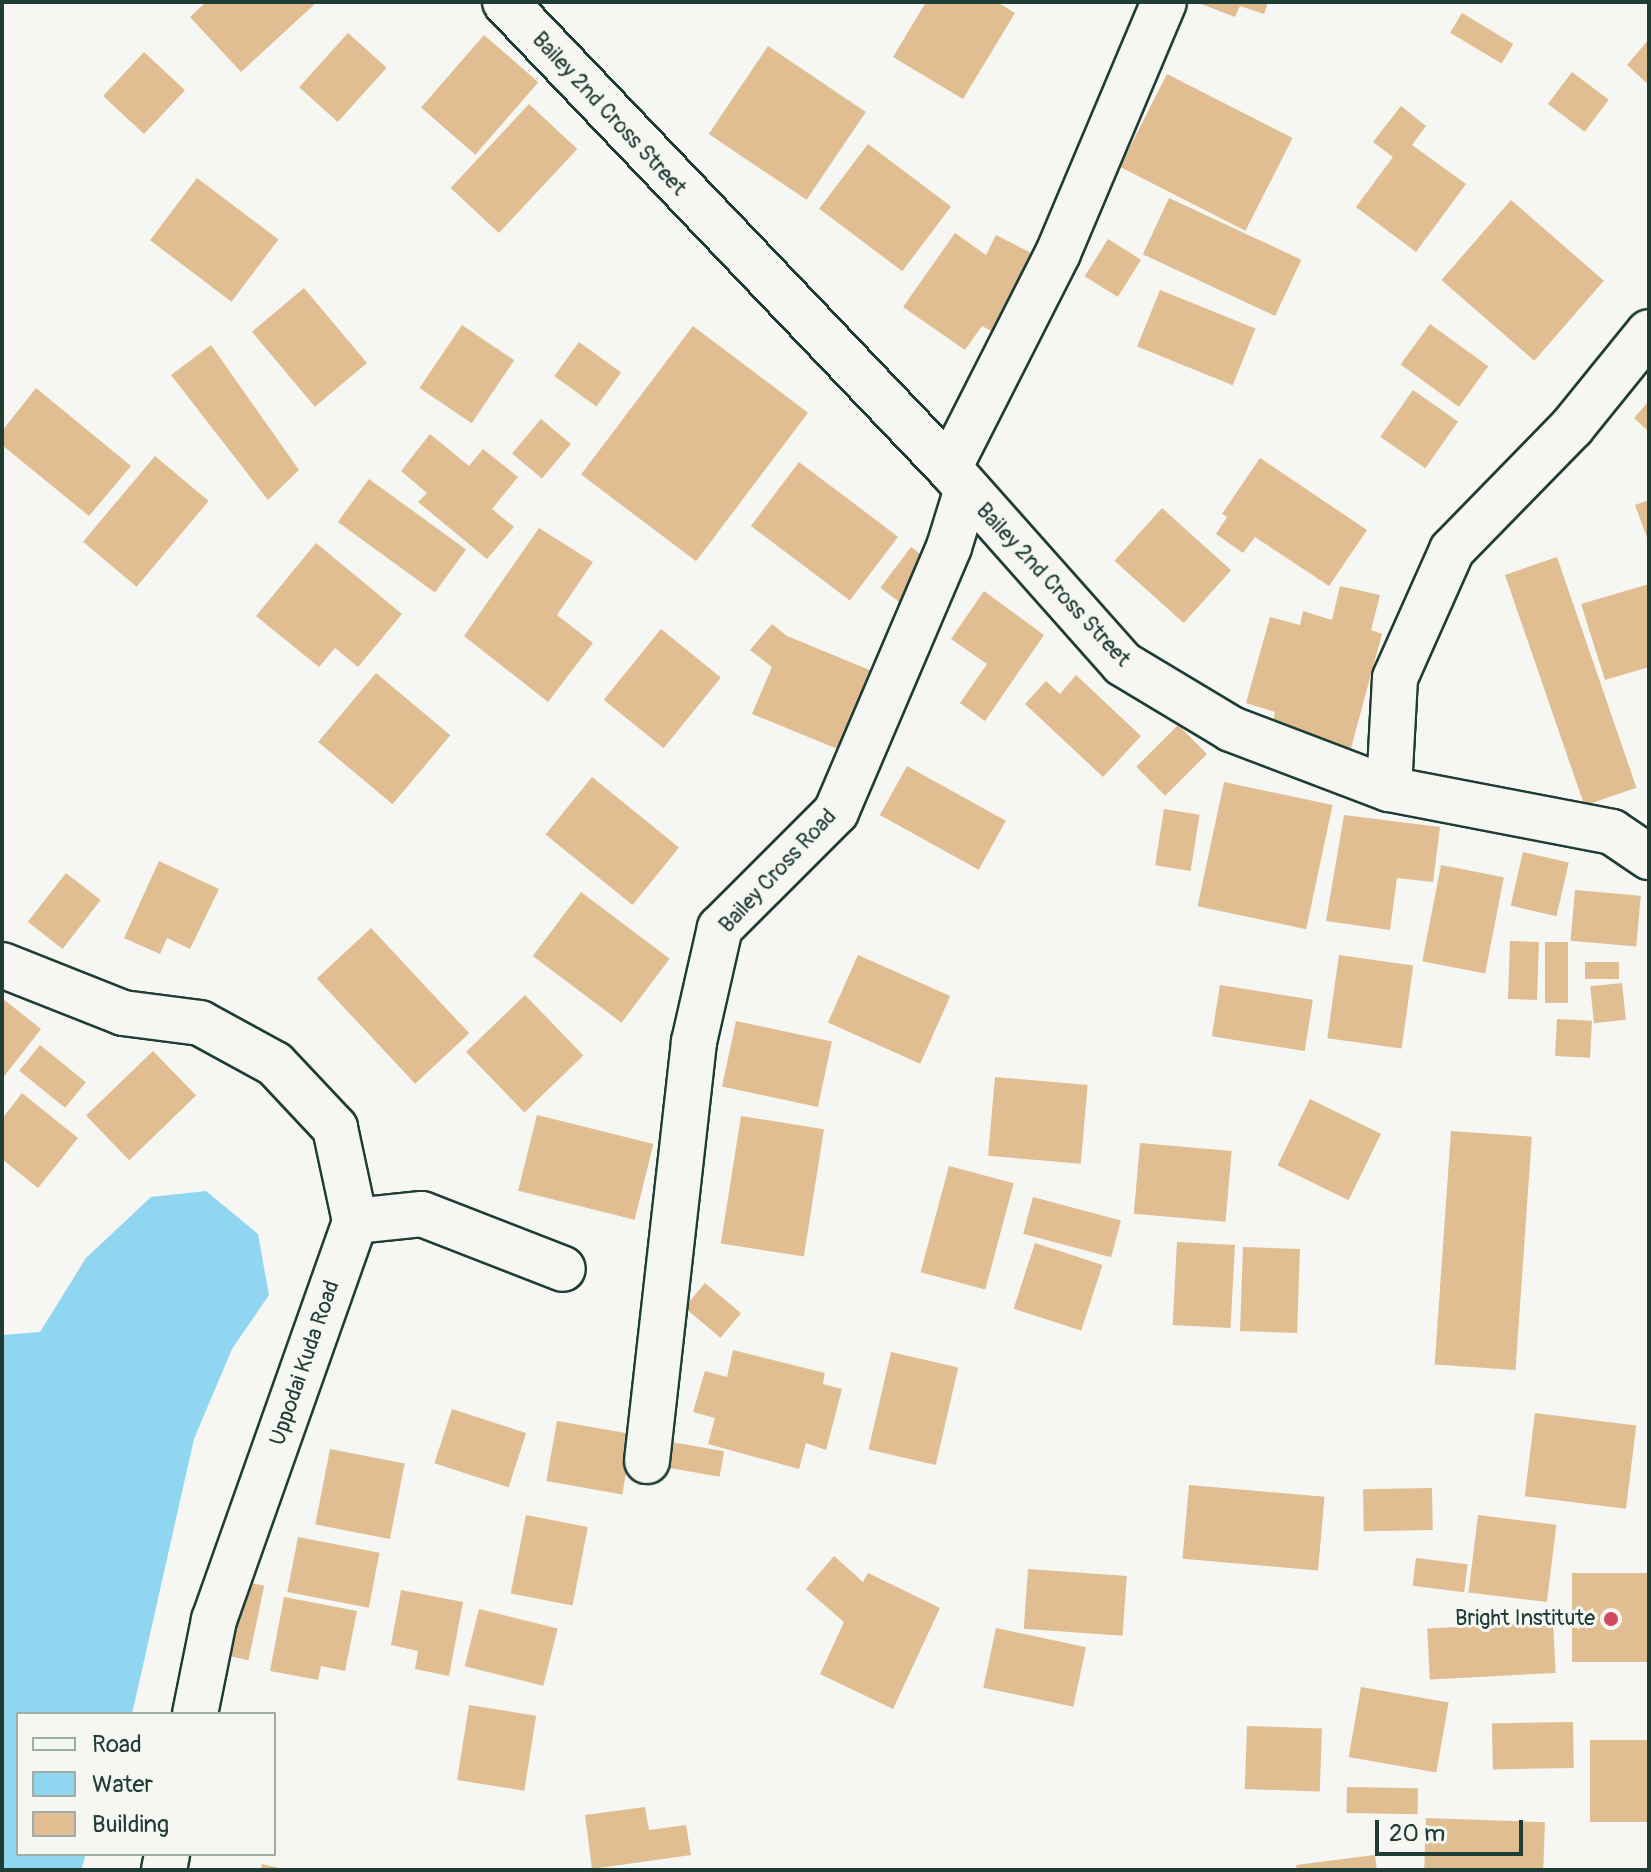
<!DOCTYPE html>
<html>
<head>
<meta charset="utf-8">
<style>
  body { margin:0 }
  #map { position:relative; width:1651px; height:1872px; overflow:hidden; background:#f6f6f2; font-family:Pangolin,sans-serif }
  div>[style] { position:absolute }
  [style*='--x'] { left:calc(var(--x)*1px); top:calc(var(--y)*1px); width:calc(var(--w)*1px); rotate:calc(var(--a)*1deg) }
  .water>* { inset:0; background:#90d6f1 }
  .building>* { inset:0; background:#e0be92; transform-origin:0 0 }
  .roads { filter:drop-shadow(2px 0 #1f3d34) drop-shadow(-2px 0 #1f3d34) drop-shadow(0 2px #1f3d34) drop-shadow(0 -2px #1f3d34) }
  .minor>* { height:44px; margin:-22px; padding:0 22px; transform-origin:22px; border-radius:22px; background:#f6f6f2 }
  .dots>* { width:22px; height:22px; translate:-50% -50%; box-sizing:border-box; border:4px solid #f6f6f2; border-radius:50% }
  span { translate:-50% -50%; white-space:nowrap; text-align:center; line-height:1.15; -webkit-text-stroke:6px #f6f6f2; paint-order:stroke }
  .street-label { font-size:22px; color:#1f3d34 }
  .poi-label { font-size:22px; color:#1f3d34 }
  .right { translate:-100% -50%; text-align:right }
  .frame { position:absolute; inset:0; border:4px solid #1f3d34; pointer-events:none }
  .legend { position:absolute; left:16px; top:1712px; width:260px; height:144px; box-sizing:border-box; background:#f6f6f2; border:2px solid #a0aca6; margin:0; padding:10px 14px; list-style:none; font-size:24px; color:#1f3d34 }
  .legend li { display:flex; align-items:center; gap:16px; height:40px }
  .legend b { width:40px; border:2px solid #a0aca6 }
  .scale { position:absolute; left:1375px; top:1820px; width:148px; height:36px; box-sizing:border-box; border:4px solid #1f3d34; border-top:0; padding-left:10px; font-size:24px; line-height:28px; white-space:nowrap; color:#1f3d34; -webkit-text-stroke:6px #f6f6f2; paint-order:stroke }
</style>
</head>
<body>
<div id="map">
  <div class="water">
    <i style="clip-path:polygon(206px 1191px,258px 1234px,269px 1295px,232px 1349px,194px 1439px,132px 1714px,18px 1714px,18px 1854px,86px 1854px,81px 1870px,2px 1870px,2px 1335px,40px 1332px,86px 1258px,151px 1197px)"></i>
  </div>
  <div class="building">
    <i style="clip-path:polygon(206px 2px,317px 2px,241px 72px,190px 17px)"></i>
    <i style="clip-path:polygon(926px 2px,997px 2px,1015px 13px,963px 99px,893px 57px)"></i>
    <i style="clip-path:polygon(1196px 2px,1268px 2px,1264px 14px,1240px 6px,1235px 17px)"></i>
    <i style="left:1462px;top:13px;width:60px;height:23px;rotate:31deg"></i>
    <i style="left:348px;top:33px;width:52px;height:73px;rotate:42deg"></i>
    <i style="left:484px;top:35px;width:72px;height:96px;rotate:41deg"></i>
    <i style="clip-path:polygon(1649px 39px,1649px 85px,1627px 65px)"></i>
    <i style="left:768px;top:46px;width:118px;height:106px;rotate:34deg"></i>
    <i style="left:144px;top:52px;width:56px;height:60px;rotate:43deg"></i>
    <i style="left:1572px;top:72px;width:46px;height:40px;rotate:37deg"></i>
    <i style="left:1167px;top:74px;width:141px;height:104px;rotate:27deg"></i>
    <i style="left:529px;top:104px;width:66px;height:115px;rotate:43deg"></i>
    <i style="clip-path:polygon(1401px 106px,1426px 126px,1412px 145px,1466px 184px,1416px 252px,1356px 207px,1393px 157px,1373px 142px)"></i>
    <i style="left:868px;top:144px;width:104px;height:81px;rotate:37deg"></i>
    <i style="left:197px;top:178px;width:102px;height:78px;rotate:37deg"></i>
    <i style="left:1169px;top:198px;width:146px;height:62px;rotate:25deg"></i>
    <i style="left:1511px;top:200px;width:123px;height:106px;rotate:41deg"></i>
    <i style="clip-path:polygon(955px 233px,986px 255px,996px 235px,1043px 259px,1003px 337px,982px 326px,965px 350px,903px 307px)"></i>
    <i style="left:1108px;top:239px;width:39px;height:44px;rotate:32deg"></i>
    <i style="left:304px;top:288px;width:98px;height:68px;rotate:50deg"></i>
    <i style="left:1160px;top:290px;width:103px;height:61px;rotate:22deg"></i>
    <i style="left:1430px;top:324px;width:72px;height:50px;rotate:36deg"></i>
    <i style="left:462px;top:325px;width:63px;height:76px;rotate:34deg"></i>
    <i style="left:693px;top:326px;width:144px;height:186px;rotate:37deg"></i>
    <i style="left:579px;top:342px;width:52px;height:42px;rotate:36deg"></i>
    <i style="clip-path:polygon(211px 345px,299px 470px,268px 500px,171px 375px)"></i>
    <i style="clip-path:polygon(36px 388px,131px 466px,89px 516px,2px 445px,2px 431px)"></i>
    <i style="left:1413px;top:390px;width:55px;height:57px;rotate:35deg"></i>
    <i style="clip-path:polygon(1649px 401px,1649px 432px,1634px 418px)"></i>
    <i style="left:541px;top:419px;width:39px;height:45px;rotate:40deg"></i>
    <i style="clip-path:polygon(430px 434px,469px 466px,483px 449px,518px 477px,492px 509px,514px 527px,487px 559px,418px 502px,427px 493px,401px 471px)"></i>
    <i style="left:155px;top:456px;width:70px;height:112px;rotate:40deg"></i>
    <i style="clip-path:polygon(1260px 458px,1367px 530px,1329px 586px,1255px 537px,1243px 553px,1216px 534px,1227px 517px,1222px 514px)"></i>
    <i style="left:799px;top:462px;width:124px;height:80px;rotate:37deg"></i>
    <i style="left:369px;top:479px;width:120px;height:53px;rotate:36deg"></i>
    <i style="clip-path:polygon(1649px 500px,1649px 543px,1635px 505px)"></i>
    <i style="left:1162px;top:508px;width:93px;height:71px;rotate:42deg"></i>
    <i style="clip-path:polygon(539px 528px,593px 562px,557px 615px,593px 643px,548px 702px,464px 636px)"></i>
    <i style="clip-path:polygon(316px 543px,402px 614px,358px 667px,335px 648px,319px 667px,256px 616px)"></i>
    <i style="left:911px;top:547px;width:30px;height:51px;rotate:37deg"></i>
    <i style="left:1557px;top:557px;width:244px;height:55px;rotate:71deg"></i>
    <i style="clip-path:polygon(1649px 584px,1649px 667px,1605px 680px,1581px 604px)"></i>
    <i style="clip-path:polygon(1340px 586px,1380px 595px,1371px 630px,1382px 634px,1351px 748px,1272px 726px,1275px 712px,1246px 703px,1270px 617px,1300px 625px,1303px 611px,1332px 620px)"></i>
    <i style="clip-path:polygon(984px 591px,1044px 635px,985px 721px,960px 703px,987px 664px,951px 639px)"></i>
    <i style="clip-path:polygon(772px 624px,787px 636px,872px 671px,840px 750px,752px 714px,772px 667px,750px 650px)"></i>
    <i style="left:661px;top:629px;width:77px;height:91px;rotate:39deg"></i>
    <i style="left:376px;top:673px;width:97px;height:90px;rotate:40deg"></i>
    <i style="clip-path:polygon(1076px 675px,1141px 736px,1103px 777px,1025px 704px,1046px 681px,1060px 694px)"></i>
    <i style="left:1178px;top:725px;width:41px;height:59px;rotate:45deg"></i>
    <i style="left:907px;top:766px;width:113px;height:56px;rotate:29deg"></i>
    <i style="left:592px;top:777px;width:112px;height:74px;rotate:39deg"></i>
    <i style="left:1224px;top:782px;width:111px;height:127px;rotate:12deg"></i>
    <i style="left:1164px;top:809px;width:36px;height:57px;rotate:9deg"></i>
    <i style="clip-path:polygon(1344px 815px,1440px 827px,1433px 882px,1397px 878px,1390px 930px,1326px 921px)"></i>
    <i style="left:1523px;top:852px;width:47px;height:55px;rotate:13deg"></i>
    <i style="clip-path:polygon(159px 861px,219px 889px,190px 949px,167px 938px,160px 954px,124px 938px)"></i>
    <i style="left:1441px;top:865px;width:64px;height:98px;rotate:11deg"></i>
    <i style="left:66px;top:873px;width:44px;height:62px;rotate:38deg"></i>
    <i style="left:1575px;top:890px;width:66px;height:51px;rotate:5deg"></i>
    <i style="left:581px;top:892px;width:111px;height:80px;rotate:37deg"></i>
    <i style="left:371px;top:928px;width:144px;height:74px;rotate:47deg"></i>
    <i style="left:1510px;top:941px;width:29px;height:58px;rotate:2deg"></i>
    <i style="left:1545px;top:942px;width:23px;height:61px"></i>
    <i style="left:858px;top:955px;width:101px;height:74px;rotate:24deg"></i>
    <i style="left:1339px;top:955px;width:75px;height:84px;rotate:8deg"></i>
    <i style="left:1585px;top:962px;width:34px;height:17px"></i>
    <i style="left:1622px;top:983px;width:37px;height:32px;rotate:84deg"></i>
    <i style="left:1220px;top:985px;width:94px;height:52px;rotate:9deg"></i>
    <i style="left:525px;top:995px;width:84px;height:82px;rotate:46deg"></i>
    <i style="clip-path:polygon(2px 998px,41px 1029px,2px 1079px)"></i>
    <i style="left:1557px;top:1019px;width:35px;height:37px;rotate:3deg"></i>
    <i style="left:736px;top:1021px;width:98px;height:67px;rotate:12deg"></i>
    <i style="left:40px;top:1045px;width:59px;height:33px;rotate:39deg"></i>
    <i style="left:153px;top:1051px;width:62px;height:93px;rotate:46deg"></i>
    <i style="left:995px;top:1077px;width:93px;height:79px;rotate:5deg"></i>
    <i style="clip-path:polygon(22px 1093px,78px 1138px,38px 1188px,2px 1159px,2px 1119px)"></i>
    <i style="left:1310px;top:1099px;width:79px;height:74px;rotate:26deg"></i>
    <i style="left:537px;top:1115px;width:120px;height:78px;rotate:14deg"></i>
    <i style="left:741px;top:1116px;width:84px;height:129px;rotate:9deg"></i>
    <i style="left:1451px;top:1131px;width:81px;height:234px;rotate:4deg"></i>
    <i style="left:1140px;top:1143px;width:92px;height:71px;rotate:5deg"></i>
    <i style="left:949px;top:1166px;width:67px;height:110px;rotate:15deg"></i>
    <i style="left:1033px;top:1197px;width:91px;height:38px;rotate:15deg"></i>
    <i style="left:1177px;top:1242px;width:58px;height:83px;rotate:3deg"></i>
    <i style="left:1035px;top:1243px;width:71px;height:69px;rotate:18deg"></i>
    <i style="left:1243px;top:1247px;width:57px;height:84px;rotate:2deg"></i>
    <i style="left:705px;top:1283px;width:47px;height:32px;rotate:40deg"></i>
    <i style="clip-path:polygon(733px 1350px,825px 1373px,823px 1384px,842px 1389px,826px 1450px,806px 1443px,799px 1469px,708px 1444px,715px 1418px,693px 1412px,705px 1371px,727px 1377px)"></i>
    <i style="left:891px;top:1352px;width:69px;height:100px;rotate:13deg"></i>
    <i style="left:452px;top:1409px;width:78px;height:57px;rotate:18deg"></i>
    <i style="left:1535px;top:1413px;width:102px;height:84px;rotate:7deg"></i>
    <i style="left:557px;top:1421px;width:77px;height:61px;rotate:10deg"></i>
    <i style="left:666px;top:1441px;width:59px;height:26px;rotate:10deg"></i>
    <i style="left:330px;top:1449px;width:76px;height:77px;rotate:11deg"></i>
    <i style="left:1189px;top:1485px;width:136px;height:74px;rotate:5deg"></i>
    <i style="left:1432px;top:1488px;width:42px;height:69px;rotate:89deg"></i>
    <i style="left:526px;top:1515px;width:63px;height:80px;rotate:11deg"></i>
    <i style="left:1478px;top:1515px;width:79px;height:78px;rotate:7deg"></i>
    <i style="left:298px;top:1537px;width:83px;height:56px;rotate:11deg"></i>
    <i style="clip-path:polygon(834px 1556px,863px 1582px,868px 1573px,940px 1608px,893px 1709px,820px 1674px,844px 1622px,806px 1589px)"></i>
    <i style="left:1416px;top:1558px;width:52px;height:28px;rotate:7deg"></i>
    <i style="left:1028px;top:1569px;width:99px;height:60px;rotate:4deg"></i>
    <i style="left:1649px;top:1573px;width:89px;height:77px;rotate:90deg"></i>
    <i style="left:232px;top:1579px;width:33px;height:76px;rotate:12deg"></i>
    <i style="clip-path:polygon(401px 1590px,463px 1602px,449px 1676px,415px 1669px,418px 1651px,391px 1645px)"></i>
    <i style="clip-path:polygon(284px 1597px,357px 1611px,345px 1671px,321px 1666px,318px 1680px,270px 1671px)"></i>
    <i style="left:479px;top:1609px;width:81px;height:59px;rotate:14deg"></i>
    <i style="left:1553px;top:1622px;width:51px;height:126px;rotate:87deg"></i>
    <i style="left:996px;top:1628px;width:92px;height:61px;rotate:12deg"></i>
    <i style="left:1361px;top:1687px;width:89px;height:71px;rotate:10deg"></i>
    <i style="left:469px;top:1705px;width:68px;height:76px;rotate:9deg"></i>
    <i style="left:1573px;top:1722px;width:46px;height:81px;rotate:89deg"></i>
    <i style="left:1247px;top:1726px;width:75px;height:63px;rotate:2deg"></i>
    <i style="left:1649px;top:1740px;width:82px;height:59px;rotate:90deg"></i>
    <i style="left:1347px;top:1787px;width:71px;height:26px;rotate:1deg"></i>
    <i style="clip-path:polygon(645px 1807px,649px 1830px,686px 1825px,691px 1855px,592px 1869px,585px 1815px)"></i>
    <i style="left:1426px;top:1818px;width:119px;height:52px;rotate:2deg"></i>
    <i style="clip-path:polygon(1375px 1855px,1377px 1870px,1297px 1870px,1296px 1865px)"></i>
    <i style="clip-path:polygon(262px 1864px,283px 1869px,283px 1870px,261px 1870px)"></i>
  </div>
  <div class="roads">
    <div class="minor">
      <i style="--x:505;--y:2;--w:644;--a:46.38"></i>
      <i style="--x:949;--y:468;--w:262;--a:48.4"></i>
      <i style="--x:1123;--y:664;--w:126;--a:31"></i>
      <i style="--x:1231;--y:729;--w:169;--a:20.8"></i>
      <i style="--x:1389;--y:789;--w:227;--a:10.9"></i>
      <i style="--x:1612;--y:832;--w:45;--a:34"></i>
      <i style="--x:949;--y:468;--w:241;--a:-63.1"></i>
      <i style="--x:1058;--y:253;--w:272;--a:-67.1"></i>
      <i style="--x:1389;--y:789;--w:111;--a:-86.9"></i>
      <i style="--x:1395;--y:678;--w:140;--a:-66"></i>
      <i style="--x:1452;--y:550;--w:172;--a:-45.7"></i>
      <i style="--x:1572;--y:427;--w:122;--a:-51"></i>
      <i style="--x:2;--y:965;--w:130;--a:21.6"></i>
      <i style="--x:123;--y:1013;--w:78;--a:7.4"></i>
      <i style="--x:200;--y:1023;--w:85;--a:28.7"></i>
      <i style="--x:275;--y:1064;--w:88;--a:46.8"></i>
      <i style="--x:335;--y:1128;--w:95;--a:77.9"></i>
      <i style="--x:647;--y:1461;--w:422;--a:-83.6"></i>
      <i style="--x:694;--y:1042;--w:117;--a:-77.2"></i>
      <i style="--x:720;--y:928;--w:164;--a:-45"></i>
      <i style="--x:836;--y:812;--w:288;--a:-66.9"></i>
      <i style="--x:949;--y:547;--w:58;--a:-72.8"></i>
      <i style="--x:195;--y:1714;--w:96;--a:-78.6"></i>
      <i style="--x:214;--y:1620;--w:423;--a:-70.5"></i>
      <i style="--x:355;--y:1221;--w:67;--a:-6"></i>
      <i style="--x:422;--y:1214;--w:151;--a:21.3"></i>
      <i style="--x:164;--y:1870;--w:16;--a:-79"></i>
    </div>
  </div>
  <div class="dots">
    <i style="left:1611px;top:1619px;background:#d1495b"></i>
  </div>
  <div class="street-label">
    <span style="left:609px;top:114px;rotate:47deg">Bailey 2nd Cross Street</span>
    <span style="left:1053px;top:585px;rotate:47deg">Bailey 2nd Cross Street</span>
    <span style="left:778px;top:871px;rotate:-47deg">Bailey Cross Road</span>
    <span style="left:305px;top:1363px;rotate:-71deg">Uppodai Kuda Road</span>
  </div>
  <div class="poi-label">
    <span class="right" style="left:1595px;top:1619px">Bright Institute</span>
  </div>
  <div class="frame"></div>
  <ul class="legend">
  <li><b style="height:10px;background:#f6f6f2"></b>Road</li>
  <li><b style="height:22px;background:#90d6f1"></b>Water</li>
  <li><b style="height:22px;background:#e0be92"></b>Building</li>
  </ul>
  <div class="scale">20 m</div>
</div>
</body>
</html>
